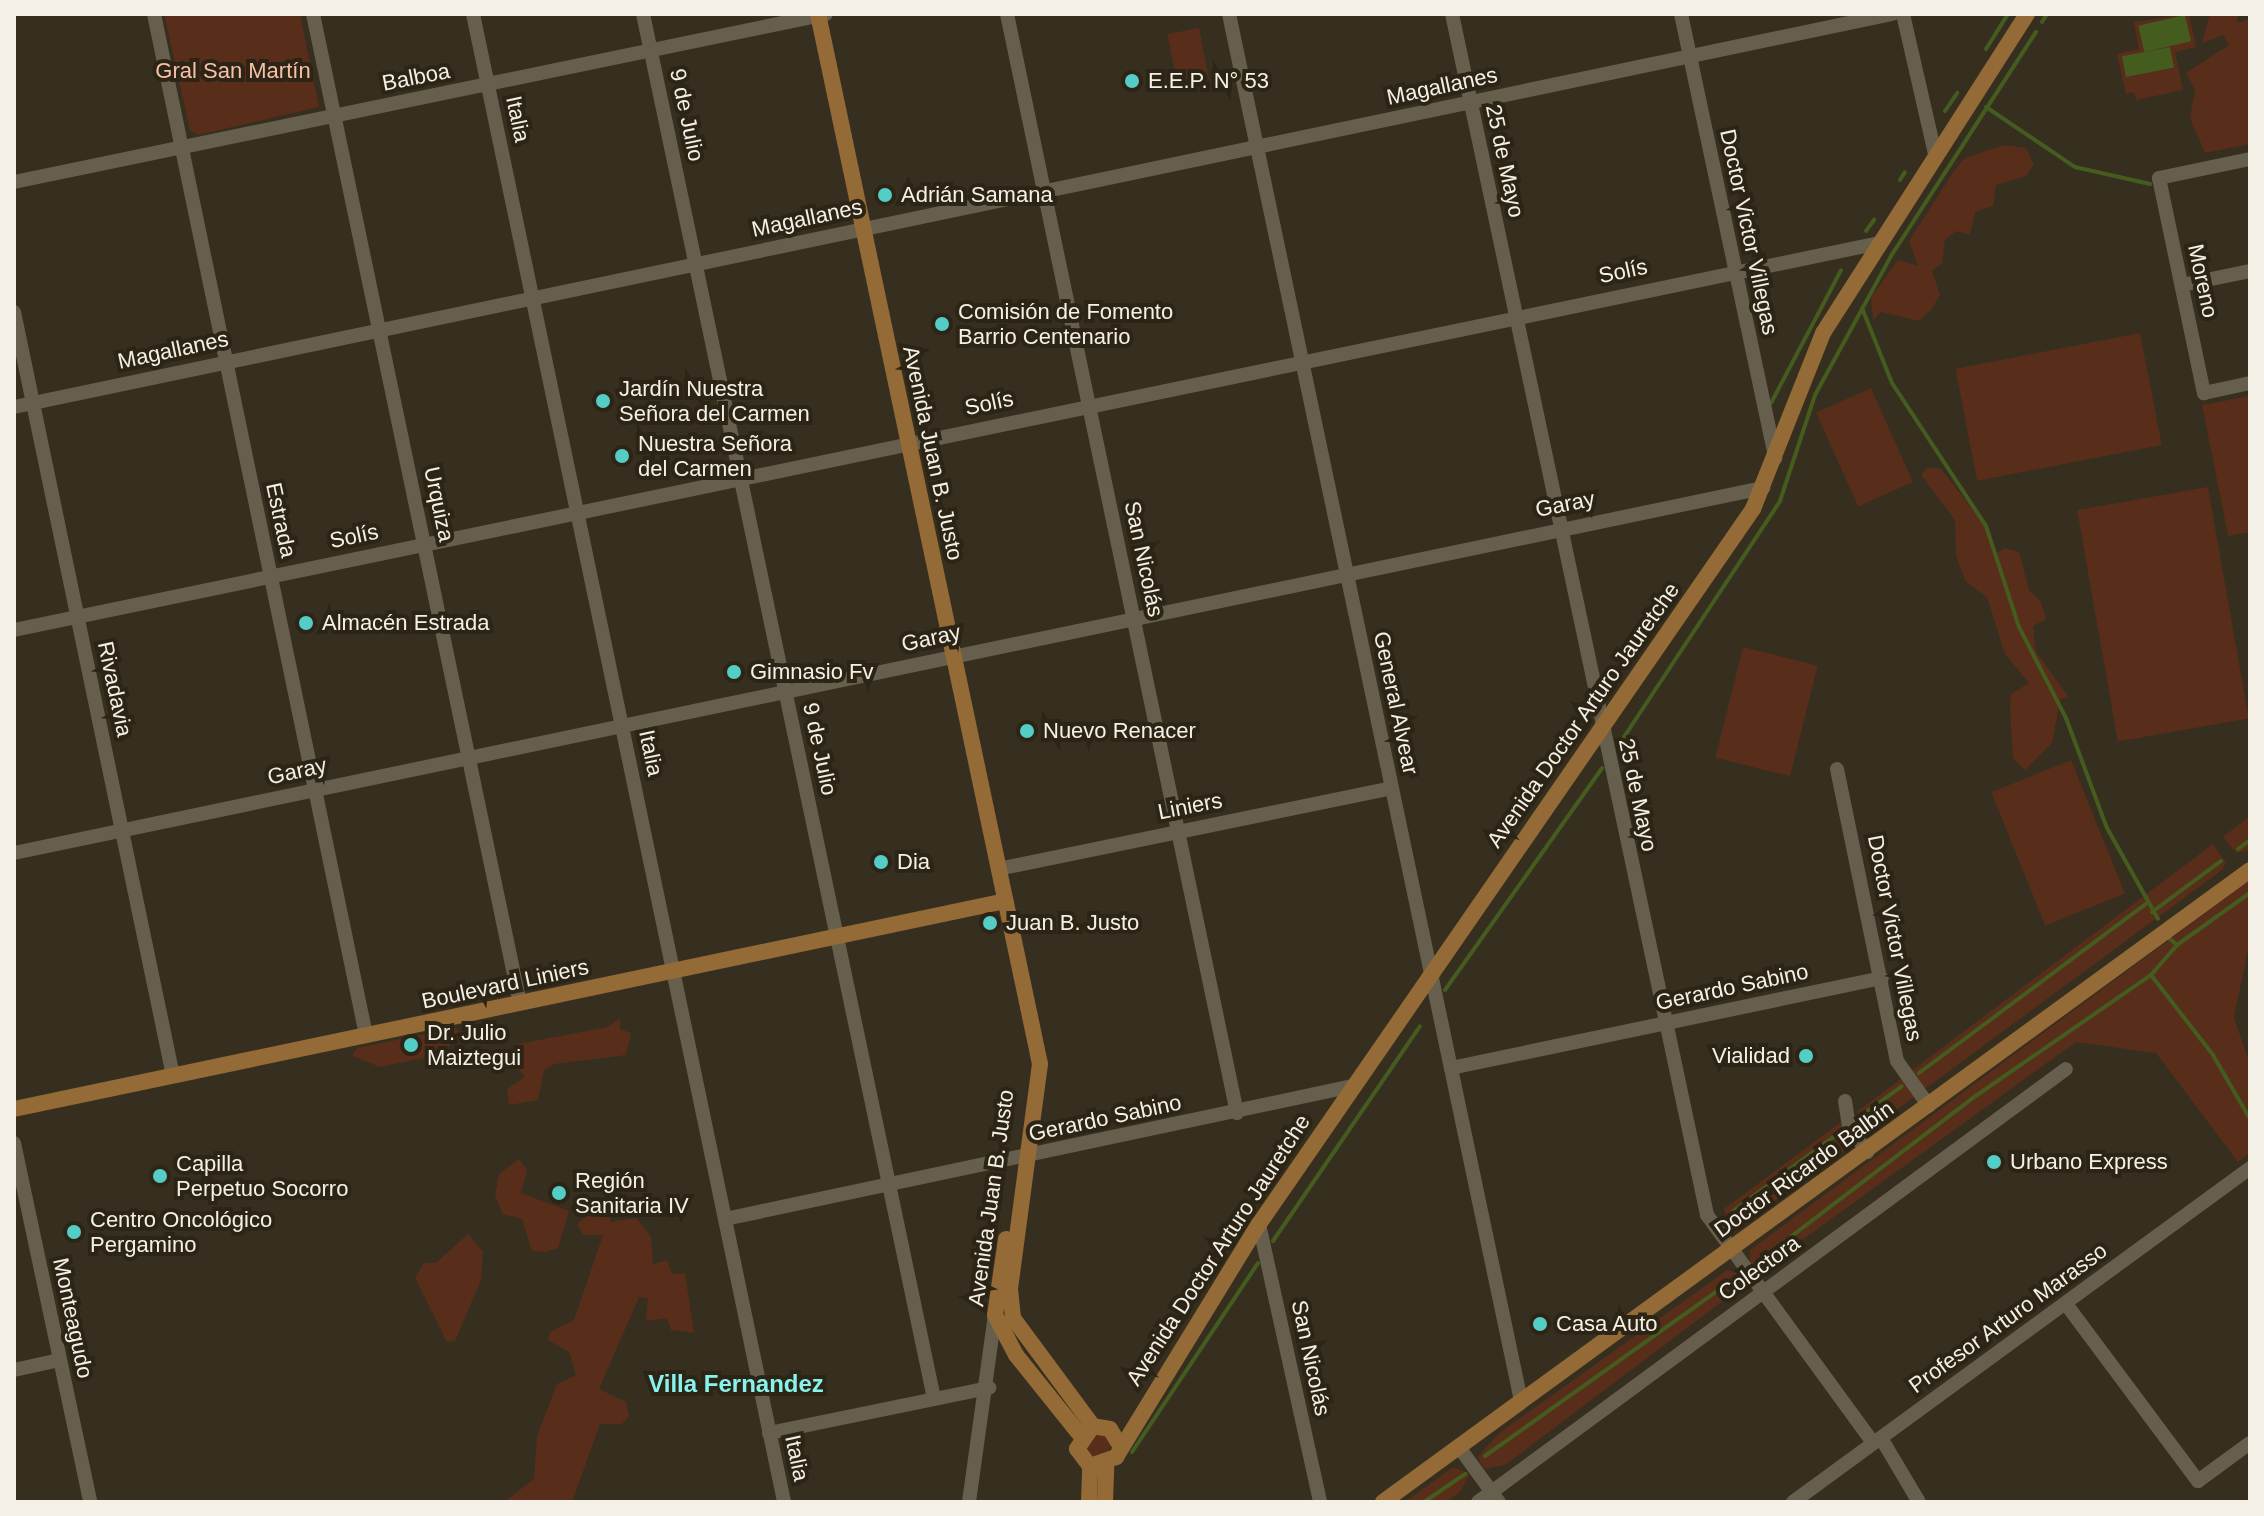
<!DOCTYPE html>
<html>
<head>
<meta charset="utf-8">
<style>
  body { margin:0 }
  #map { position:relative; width:2264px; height:1516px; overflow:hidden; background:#362f1f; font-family:Helvetica,sans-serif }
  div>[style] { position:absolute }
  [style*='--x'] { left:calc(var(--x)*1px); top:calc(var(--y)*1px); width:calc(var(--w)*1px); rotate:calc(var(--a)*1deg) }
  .green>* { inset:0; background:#582d1a; transform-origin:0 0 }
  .round { border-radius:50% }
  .water>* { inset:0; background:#455c1f; transform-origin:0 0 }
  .stream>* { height:4px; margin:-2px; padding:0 2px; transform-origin:2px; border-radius:2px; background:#455c1f }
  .minor>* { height:14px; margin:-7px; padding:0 7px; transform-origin:7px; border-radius:7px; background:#675f4e }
  .major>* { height:16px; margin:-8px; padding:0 8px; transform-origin:8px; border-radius:8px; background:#946a37 }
  .dots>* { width:22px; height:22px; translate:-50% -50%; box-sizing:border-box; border:4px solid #2c2516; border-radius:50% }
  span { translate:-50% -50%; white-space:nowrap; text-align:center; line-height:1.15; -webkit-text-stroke:8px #2c2516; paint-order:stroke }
  .park-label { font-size:22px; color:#f9c0a8 }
  .street-label { font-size:22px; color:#f5f0e6 }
  .poi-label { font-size:22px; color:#f5f0e6 }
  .left { translate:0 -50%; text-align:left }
  .right { translate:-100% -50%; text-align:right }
  .neighbourhood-label { font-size:24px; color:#88f3ec; font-weight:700 }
  .frame { position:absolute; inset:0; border:16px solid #f5f0e6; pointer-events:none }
</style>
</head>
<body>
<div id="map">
  <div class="green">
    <i style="clip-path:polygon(164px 14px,300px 14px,319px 107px,198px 135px,190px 130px)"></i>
    <i style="clip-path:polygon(2189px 14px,2196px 47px,2175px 52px,2183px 90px,2136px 100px,2134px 92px,2126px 94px,2117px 54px,2139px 49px,2134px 22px)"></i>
    <i style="clip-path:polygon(2210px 14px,2238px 14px,2237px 23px,2250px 19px,2250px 144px,2205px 153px,2190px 118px,2195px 89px,2186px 73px,2229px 45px,2224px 35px,2202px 43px)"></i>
    <i style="left:1199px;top:28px;width:48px;height:32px;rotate:79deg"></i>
    <i style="clip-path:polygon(2004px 145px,2026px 148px,2034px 165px,2026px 176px,1996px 185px,1993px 206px,1975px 212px,1970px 235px,1956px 231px,1945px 240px,1942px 263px,1932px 271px,1940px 295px,1931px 310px,1919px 321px,1881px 312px,1873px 320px,1871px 297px,1898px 260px,1918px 266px,1909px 241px,1954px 171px,1965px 158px)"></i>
    <i style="left:2140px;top:333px;width:114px;height:188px;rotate:79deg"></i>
    <i style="left:1871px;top:388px;width:103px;height:60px;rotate:66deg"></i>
    <i style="clip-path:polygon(2250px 396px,2250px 532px,2228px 536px,2202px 405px)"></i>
    <i style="clip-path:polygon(1928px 467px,1941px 469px,1964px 498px,1989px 533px,1994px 555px,2005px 548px,2019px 552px,2029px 590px,2041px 602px,2046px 619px,2033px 626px,2036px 652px,2068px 696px,2060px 700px,2052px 743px,2025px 770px,2013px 758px,2010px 708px,2011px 694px,2029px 683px,2005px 654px,1987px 597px,1966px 582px,1956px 556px,1955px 520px,1921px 475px)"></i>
    <i style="left:2208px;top:487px;width:235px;height:133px;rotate:80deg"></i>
    <i style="left:1743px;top:647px;width:77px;height:114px;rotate:14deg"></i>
    <i style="left:2071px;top:760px;width:144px;height:86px;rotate:68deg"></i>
    <i style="clip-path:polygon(2250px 816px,2250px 850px,2236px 853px,2223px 837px)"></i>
    <i style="clip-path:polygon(2213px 844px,2226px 863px,2222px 870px,1899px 1108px,1857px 1129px,1858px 1111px)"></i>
    <i style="clip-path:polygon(2250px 880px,2250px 939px,2234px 1018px,2250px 1064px,2250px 1153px,2238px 1162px,2156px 1053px,2076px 1042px,1762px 1269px,1750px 1263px,1750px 1250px)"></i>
    <i style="clip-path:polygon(620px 1018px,620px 1029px,631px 1033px,626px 1055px,554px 1064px,544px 1070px,538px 1100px,509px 1105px,507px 1089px,525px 1077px,511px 1060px,518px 1044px,608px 1027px)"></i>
    <i style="clip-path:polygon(455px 1028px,463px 1034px,438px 1055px,380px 1067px,352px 1056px,357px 1048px)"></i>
    <i style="clip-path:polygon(1841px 1122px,1844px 1150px,1751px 1218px,1729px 1225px,1724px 1209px)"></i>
    <i style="clip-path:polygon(519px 1159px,527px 1170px,521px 1193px,569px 1211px,558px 1248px,546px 1252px,532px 1251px,522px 1219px,503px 1214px,495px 1196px,499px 1174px)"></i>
    <i style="clip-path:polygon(604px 1203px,612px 1205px,610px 1222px,636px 1218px,651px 1237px,653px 1264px,667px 1260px,672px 1274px,685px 1273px,694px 1333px,671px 1330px,667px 1318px,646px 1321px,648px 1298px,639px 1297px,599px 1389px,626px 1402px,629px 1416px,622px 1424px,600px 1424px,572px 1502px,504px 1502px,534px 1479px,537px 1436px,557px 1384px,576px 1375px,569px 1352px,548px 1340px,550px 1332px,574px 1320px,603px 1235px,583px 1235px,577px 1224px)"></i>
    <i style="clip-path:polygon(468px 1234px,483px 1252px,481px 1280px,455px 1341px,447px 1342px,415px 1278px,424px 1263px,436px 1263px)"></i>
    <i style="clip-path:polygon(1727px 1270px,1737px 1273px,1739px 1289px,1505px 1465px,1484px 1469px,1478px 1457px,1499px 1433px)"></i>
    <i class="round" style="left:1086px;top:1434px;width:24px;height:24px"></i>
    <i style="clip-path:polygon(1453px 1467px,1470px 1474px,1461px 1491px,1446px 1502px,1405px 1502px)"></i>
  </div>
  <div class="water">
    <i style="left:2185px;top:15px;width:27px;height:48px;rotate:77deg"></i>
    <i style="left:2170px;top:47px;width:21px;height:49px;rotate:79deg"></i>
  </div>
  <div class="stream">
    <i style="--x:2042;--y:22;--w:9;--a:-58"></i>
    <i style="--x:1986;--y:49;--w:41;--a:-57.8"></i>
    <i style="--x:1986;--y:107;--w:107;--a:34"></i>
    <i style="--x:2075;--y:167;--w:77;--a:12.8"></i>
    <i style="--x:1945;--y:111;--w:22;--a:-56"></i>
    <i style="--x:1900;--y:180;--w:9;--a:-58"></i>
    <i style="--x:1866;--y:231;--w:14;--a:-54"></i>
    <i style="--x:1862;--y:308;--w:81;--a:68.2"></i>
    <i style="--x:1892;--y:383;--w:171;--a:56.7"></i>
    <i style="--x:1986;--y:526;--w:106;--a:71.9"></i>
    <i style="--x:2019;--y:627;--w:102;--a:62.7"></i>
    <i style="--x:2066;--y:718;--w:117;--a:69.6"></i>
    <i style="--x:2107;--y:828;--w:104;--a:60.7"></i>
    <i style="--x:1771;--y:403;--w:150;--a:-62.2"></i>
    <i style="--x:1620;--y:743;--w:290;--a:-56.5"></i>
    <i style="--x:1780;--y:501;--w:112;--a:-71.7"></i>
    <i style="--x:1815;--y:395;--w:158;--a:-61.3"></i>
    <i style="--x:1891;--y:256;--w:267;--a:-57.1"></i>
    <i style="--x:2238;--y:849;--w:15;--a:-37"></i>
    <i style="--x:2152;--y:912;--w:86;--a:-36.5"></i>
    <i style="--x:2169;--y:938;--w:11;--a:41"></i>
    <i style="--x:2177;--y:945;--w:40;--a:131"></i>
    <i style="--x:2151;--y:975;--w:101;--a:52.2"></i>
    <i style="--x:2213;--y:1055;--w:74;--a:60"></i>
    <i style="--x:2177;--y:945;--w:90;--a:-35.5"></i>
    <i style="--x:1445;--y:990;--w:272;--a:-54.7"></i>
    <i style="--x:1919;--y:1073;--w:283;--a:-36.7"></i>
    <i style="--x:1858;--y:1118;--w:54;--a:-36"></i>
    <i style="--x:1733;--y:1211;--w:133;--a:-36.4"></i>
    <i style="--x:1273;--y:1241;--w:260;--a:-55.6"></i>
    <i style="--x:1759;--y:1261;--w:274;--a:-37.3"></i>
    <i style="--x:1977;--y:1095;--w:211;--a:-34.6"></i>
    <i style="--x:1132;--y:1452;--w:227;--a:-56.3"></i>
    <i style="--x:1485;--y:1456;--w:305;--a:-35.4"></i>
    <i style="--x:1424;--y:1502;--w:50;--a:-34.3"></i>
  </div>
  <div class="minor">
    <i style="--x:154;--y:14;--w:1043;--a:78.27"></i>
    <i style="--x:313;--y:14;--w:1010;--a:78.18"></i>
    <i style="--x:473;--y:14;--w:1520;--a:78.19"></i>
    <i style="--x:643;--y:14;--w:1415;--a:78.13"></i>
    <i style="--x:1007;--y:14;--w:1123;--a:78.18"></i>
    <i style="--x:1229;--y:14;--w:1417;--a:78.11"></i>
    <i style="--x:1452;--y:14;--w:1228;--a:78.01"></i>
    <i style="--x:1707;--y:1215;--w:282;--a:53.9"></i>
    <i style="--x:1681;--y:14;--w:454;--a:78"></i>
    <i style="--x:1903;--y:14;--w:144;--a:77.1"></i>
    <i style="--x:2250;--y:159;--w:93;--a:168.2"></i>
    <i style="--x:2159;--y:178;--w:220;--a:78.2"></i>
    <i style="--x:2204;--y:393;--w:47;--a:-12.3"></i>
    <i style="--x:14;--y:182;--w:829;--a:-11.69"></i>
    <i style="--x:2182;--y:285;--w:69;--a:-11.6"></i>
    <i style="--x:14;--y:312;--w:780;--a:78.24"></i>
    <i style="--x:14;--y:407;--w:1919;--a:-11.82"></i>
    <i style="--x:14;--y:630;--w:1905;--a:-11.72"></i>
    <i style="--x:1837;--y:769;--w:298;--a:78.4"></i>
    <i style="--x:1897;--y:1061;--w:55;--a:54.6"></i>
    <i style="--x:14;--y:853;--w:1787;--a:-11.79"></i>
    <i style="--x:998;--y:869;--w:402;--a:-11.6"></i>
    <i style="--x:1451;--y:1068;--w:440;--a:-11.8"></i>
    <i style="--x:1845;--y:1101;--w:25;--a:81"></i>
    <i style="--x:1849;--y:1126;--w:32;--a:55"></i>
    <i style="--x:14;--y:1143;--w:367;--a:78"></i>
    <i style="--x:725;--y:1219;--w:642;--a:-11.96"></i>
    <i style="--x:1259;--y:1224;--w:285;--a:77.6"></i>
    <i style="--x:2066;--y:1304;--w:221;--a:53.3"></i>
    <i style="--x:2198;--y:1481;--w:64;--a:-36.2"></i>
    <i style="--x:14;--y:1370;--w:46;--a:-12.5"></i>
    <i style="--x:769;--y:1433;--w:225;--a:-11.6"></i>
    <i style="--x:1881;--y:1438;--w:74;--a:59.3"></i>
    <i style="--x:1459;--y:1447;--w:68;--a:54"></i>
    <i style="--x:969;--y:1502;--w:189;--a:-82.1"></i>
    <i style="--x:1478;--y:1502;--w:730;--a:-36.37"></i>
    <i style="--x:1793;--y:1502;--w:566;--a:-36.16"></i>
  </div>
  <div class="major">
    <i style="--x:818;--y:14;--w:1073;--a:78.06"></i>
    <i style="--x:1040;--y:1064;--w:227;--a:97.6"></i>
    <i style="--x:1010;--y:1289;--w:29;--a:84"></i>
    <i style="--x:1013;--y:1318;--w:134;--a:53.5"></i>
    <i style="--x:14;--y:1109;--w:1013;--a:-11.85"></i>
    <i style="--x:1006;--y:1239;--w:77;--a:98.2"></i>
    <i style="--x:995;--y:1315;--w:45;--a:62.3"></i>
    <i style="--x:1016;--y:1355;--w:102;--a:51.3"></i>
    <i style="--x:1119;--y:1444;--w:17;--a:-121"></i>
    <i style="--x:1110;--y:1429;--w:17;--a:-170"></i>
    <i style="--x:1093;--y:1426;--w:28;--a:125"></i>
    <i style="--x:1077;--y:1449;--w:21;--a:53"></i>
    <i style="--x:1090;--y:1466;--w:28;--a:-19"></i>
    <i style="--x:1116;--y:1457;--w:273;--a:-58.5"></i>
    <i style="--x:1259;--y:1224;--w:869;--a:-55.36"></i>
    <i style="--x:1753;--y:509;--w:189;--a:-68.3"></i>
    <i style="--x:1823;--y:333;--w:379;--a:-57.4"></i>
    <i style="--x:1089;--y:1502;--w:36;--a:-88"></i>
    <i style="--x:1105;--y:1502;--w:36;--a:-88"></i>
    <i style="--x:1383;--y:1502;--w:1073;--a:-36.09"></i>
  </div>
  <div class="dots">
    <i style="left:1132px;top:81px;background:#54cdc7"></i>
    <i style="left:885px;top:195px;background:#54cdc7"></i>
    <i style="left:942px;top:324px;background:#54cdc7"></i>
    <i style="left:603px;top:401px;background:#54cdc7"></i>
    <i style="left:622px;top:456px;background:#54cdc7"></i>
    <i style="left:306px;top:623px;background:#54cdc7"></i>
    <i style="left:734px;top:672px;background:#54cdc7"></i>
    <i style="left:1027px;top:731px;background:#54cdc7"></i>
    <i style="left:881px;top:862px;background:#54cdc7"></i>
    <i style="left:990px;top:923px;background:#54cdc7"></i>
    <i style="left:411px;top:1045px;background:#54cdc7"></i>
    <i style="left:1806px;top:1056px;background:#54cdc7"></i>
    <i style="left:1994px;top:1162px;background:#54cdc7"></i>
    <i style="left:160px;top:1176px;background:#54cdc7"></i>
    <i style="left:559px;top:1193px;background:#54cdc7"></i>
    <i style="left:74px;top:1232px;background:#54cdc7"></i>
    <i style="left:1540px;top:1324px;background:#54cdc7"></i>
  </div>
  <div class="park-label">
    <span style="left:233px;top:71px">Gral San Martín</span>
  </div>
  <div class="street-label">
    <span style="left:416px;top:77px;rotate:-11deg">Balboa</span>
    <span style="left:1442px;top:86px;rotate:-12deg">Magallanes</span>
    <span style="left:687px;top:115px;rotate:78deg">9 de Julio</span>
    <span style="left:518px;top:119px;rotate:78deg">Italia</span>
    <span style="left:1505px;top:161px;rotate:78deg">25 de Mayo</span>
    <span style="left:807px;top:218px;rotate:-12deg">Magallanes</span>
    <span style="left:1749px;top:232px;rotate:78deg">Doctor Victor Villegas</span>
    <span style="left:1623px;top:271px;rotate:-12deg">Solís</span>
    <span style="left:2203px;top:281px;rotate:78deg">Moreno</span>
    <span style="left:173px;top:350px;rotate:-12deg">Magallanes</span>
    <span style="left:989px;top:403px;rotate:-12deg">Solís</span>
    <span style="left:933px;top:453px;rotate:78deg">Avenida Juan B. Justo</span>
    <span style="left:439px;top:504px;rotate:78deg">Urquiza</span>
    <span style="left:1565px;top:504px;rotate:-11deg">Garay</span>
    <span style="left:281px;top:520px;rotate:78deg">Estrada</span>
    <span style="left:354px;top:536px;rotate:-12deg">Solís</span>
    <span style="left:1144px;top:559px;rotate:78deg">San Nicolás</span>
    <span style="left:931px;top:638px;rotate:-12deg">Garay</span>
    <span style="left:115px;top:689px;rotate:78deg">Rivadavia</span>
    <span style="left:1396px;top:703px;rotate:78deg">General Alvear</span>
    <span style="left:1583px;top:715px;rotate:-55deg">Avenida Doctor Arturo Jauretche</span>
    <span style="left:820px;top:749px;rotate:78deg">9 de Julio</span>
    <span style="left:651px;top:753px;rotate:78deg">Italia</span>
    <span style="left:297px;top:771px;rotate:-12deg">Garay</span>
    <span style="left:1638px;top:795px;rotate:78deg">25 de Mayo</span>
    <span style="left:1190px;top:806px;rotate:-11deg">Liniers</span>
    <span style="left:1895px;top:938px;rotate:79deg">Doctor Victor Villegas</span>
    <span style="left:505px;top:984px;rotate:-12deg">Boulevard Liniers</span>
    <span style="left:1732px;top:987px;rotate:-12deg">Gerardo Sabino</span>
    <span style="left:1105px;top:1118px;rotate:-12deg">Gerardo Sabino</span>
    <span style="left:1804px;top:1169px;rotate:-36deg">Doctor Ricardo Balbín</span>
    <span style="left:991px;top:1198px;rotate:-82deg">Avenida Juan B. Justo</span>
    <span style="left:1218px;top:1250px;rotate:-57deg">Avenida Doctor Arturo Jauretche</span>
    <span style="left:1759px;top:1268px;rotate:-36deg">Colectora</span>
    <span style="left:73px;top:1318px;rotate:78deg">Monteagudo</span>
    <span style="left:2008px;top:1318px;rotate:-36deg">Profesor Arturo Marasso</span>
    <span style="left:1311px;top:1358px;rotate:78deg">San Nicolás</span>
    <span style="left:797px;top:1458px;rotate:78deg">Italia</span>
  </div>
  <div class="poi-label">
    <span class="left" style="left:1148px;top:81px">E.E.P. N° 53</span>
    <span class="left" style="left:901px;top:195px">Adrián Samana</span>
    <span class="left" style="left:958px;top:324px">Comisión de Fomento<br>Barrio Centenario</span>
    <span class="left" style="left:619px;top:401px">Jardín Nuestra<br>Señora del Carmen</span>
    <span class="left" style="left:638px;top:456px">Nuestra Señora<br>del Carmen</span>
    <span class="left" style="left:322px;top:623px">Almacén Estrada</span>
    <span class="left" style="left:750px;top:672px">Gimnasio Fv</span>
    <span class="left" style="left:1043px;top:731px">Nuevo Renacer</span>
    <span class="left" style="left:897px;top:862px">Dia</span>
    <span class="left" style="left:1006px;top:923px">Juan B. Justo</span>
    <span class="left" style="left:427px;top:1045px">Dr. Julio<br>Maiztegui</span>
    <span class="right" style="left:1790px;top:1056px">Vialidad</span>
    <span class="left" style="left:2010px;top:1162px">Urbano Express</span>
    <span class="left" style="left:176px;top:1176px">Capilla<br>Perpetuo Socorro</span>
    <span class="left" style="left:575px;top:1193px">Región<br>Sanitaria IV</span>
    <span class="left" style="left:90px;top:1232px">Centro Oncológico<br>Pergamino</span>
    <span class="left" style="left:1556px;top:1324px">Casa Auto</span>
  </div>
  <div class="neighbourhood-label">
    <span style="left:736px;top:1384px">Villa Fernandez</span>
  </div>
  <div class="frame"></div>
</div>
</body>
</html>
